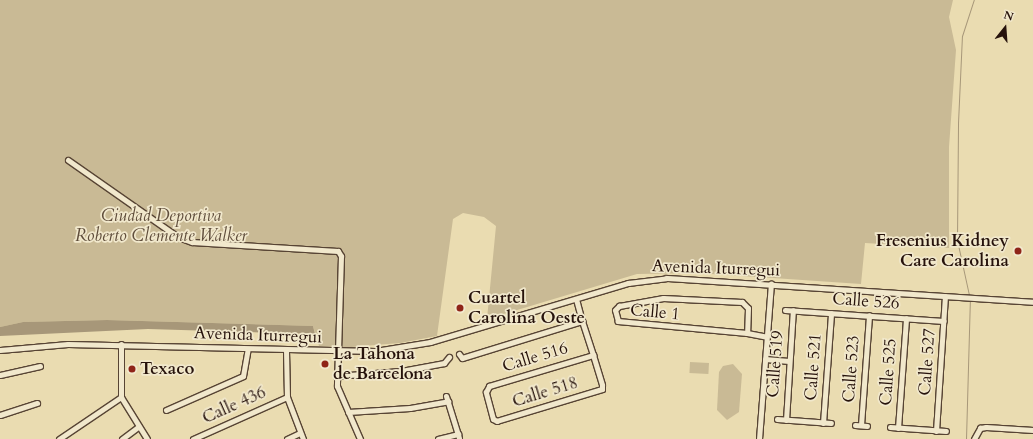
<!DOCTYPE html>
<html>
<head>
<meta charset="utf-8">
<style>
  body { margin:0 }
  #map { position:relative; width:1033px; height:439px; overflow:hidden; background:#eadcb1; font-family:Cardo,serif }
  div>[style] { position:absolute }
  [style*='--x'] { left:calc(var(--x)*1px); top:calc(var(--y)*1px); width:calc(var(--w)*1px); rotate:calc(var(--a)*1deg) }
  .green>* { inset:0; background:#c9ba95; transform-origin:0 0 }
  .water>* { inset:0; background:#a79779 }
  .stream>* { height:1px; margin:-0.5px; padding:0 0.5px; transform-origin:0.5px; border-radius:0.5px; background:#a79779 }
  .roads { filter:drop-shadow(1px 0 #574434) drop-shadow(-1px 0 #574434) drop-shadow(0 1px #574434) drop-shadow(0 -1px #574434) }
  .minor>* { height:5px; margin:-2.5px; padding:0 2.5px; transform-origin:2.5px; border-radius:2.5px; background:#f1e8cc }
  .dots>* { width:11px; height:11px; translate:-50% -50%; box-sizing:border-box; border:2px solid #f1e8cc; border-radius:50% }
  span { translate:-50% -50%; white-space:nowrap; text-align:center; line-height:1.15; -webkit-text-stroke:3.5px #f1e8cc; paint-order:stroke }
  .park-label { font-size:17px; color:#5f4d3b; font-style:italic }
  .poi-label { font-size:17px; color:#26120b; font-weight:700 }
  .right { translate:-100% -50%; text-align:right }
  .left { translate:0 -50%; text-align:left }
  .street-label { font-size:17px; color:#26120b }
  .north { position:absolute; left:985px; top:8px; width:40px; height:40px; -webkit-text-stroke:3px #f1e8cc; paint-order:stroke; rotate:17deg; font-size:11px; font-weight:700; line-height:16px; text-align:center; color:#26120b }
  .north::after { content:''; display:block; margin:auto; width:14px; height:18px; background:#26120b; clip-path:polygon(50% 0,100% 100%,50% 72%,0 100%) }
</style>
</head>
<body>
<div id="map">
  <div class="green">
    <i style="clip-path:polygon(0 0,953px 0,949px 17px,956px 50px,949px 147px,949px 248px,865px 243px,861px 284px,697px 273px,637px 274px,487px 319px,496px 226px,484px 217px,463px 213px,453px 219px,437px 336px,400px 343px,339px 348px,319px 346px,313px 326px,107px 320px,23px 322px,0 327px)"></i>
    <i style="left:690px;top:362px;width:19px;height:11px;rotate:3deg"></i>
    <i style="clip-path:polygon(733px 364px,742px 374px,739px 412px,727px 420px,717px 410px,719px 372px,723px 366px)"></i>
  </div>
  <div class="water">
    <i style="clip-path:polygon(107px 320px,313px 326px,315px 334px,148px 329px,0 336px,0 327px,23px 322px)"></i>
  </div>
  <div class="stream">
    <i style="--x:969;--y:295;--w:56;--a:-102.3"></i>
    <i style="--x:957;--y:240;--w:117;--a:-89.5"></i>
    <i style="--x:958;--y:123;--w:87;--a:-87.4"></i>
    <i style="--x:962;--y:36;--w:38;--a:-72"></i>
    <i style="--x:966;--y:439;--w:139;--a:-88.4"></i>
  </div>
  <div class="roads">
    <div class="minor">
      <i style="--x:68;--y:160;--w:134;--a:35"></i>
      <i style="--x:178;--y:237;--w:15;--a:20"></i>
      <i style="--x:192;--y:242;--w:146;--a:3.5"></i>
      <i style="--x:338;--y:251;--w:6;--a:59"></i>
      <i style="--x:341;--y:256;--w:130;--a:91.8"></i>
      <i style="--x:337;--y:386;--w:58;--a:66.5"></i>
      <i style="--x:663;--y:298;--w:79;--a:2.9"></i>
      <i style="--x:742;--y:302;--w:8;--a:45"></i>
      <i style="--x:748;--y:308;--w:25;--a:92"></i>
      <i style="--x:747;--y:333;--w:130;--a:-174.7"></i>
      <i style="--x:618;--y:321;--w:11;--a:-105"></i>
      <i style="--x:615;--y:310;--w:6;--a:-45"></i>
      <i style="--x:619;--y:306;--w:45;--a:-10.3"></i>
      <i style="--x:576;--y:299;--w:23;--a:75"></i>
      <i style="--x:582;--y:321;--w:36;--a:72"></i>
      <i style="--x:593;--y:355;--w:31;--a:73"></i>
      <i style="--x:602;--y:385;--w:4;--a:90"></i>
      <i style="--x:602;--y:389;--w:110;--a:163.1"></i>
      <i style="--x:497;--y:421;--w:4;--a:-153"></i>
      <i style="--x:493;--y:419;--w:28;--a:-105"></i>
      <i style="--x:486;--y:392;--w:7;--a:-63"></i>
      <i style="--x:489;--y:386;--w:109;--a:-16.6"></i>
      <i style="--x:785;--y:310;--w:159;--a:4"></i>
      <i style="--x:747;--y:333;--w:20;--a:11"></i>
      <i style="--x:121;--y:344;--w:53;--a:90"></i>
      <i style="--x:121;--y:397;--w:49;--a:58.2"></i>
      <i style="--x:0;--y:350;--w:68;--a:-5"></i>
      <i style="--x:68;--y:344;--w:307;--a:1.3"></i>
      <i style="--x:375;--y:351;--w:56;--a:-9.3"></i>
      <i style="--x:430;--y:342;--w:207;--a:-16.6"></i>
      <i style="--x:628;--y:283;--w:38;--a:-7"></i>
      <i style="--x:666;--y:278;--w:368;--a:3.7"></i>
      <i style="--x:286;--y:350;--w:47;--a:88.8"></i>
      <i style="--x:287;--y:397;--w:45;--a:69.1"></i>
      <i style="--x:459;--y:354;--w:5;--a:53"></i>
      <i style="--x:462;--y:358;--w:126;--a:-17.1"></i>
      <i style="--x:765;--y:359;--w:24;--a:5"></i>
      <i style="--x:0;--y:375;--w:41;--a:-12.7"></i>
      <i style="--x:336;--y:376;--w:65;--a:-4.4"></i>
      <i style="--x:401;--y:371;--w:44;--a:-10.5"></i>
      <i style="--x:444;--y:363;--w:8;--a:-50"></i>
      <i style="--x:446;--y:396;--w:44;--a:72.8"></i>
      <i style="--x:166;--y:410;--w:84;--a:-23.8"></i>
      <i style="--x:243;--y:376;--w:27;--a:-80"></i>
      <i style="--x:348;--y:412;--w:62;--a:-3.7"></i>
      <i style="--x:410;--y:408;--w:39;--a:-10"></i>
      <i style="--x:0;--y:415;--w:39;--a:-18"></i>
      <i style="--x:777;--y:419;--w:54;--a:4.2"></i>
      <i style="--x:786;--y:420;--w:110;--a:-86.4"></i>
      <i style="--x:823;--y:423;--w:110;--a:-85.8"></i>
      <i style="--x:855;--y:425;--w:12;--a:5"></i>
      <i style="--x:861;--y:425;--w:110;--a:-85.8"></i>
      <i style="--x:890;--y:427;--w:56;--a:4.1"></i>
      <i style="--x:898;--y:428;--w:110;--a:-85.8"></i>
      <i style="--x:936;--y:431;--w:135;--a:-86.2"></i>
      <i style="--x:59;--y:439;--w:75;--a:-34.1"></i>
      <i style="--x:122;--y:439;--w:20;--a:-37"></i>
      <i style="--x:193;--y:439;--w:103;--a:-24.1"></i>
      <i style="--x:287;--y:439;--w:14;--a:-25"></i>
      <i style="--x:438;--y:439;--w:21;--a:-14"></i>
      <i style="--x:759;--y:439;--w:156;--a:-85.6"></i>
      <i style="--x:974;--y:439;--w:13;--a:-61"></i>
      <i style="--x:980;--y:428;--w:6;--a:-9"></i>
      <i style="--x:986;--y:427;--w:47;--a:3.7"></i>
    </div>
  </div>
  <div class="dots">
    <i style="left:1018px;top:251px;background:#8f2418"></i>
    <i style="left:460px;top:308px;background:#8f2418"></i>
    <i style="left:325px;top:364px;background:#8f2418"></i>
    <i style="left:132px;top:369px;background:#8f2418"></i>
  </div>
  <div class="park-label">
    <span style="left:161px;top:226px">Ciudad Deportiva<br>Roberto Clemente Walker</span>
  </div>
  <div class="poi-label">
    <span class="right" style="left:1009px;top:251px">Fresenius Kidney<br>Care Carolina</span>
    <span class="left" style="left:468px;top:308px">Cuartel<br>Carolina Oeste</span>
    <span class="left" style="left:333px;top:364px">La Tahona<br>de Barcelona</span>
    <span class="left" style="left:140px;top:369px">Texaco</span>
  </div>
  <div class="street-label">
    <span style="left:716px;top:268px;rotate:2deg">Avenida Iturregui</span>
    <span style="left:866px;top:301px;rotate:4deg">Calle 526</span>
    <span style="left:655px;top:312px;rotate:5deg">Calle 1</span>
    <span style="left:258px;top:335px;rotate:2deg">Avenida Iturregui</span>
    <span style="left:535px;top:357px;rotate:-17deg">Calle 516</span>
    <span style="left:927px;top:362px;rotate:-86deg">Calle 527</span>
    <span style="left:775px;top:364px;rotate:-86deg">Calle 519</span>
    <span style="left:813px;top:367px;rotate:-86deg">Calle 521</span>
    <span style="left:851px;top:369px;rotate:-86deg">Calle 523</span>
    <span style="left:888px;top:372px;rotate:-86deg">Calle 525</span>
    <span style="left:545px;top:392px;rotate:-17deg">Calle 518</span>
    <span style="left:234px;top:405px;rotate:-24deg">Calle 436</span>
  </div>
  <div class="north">N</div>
</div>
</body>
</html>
